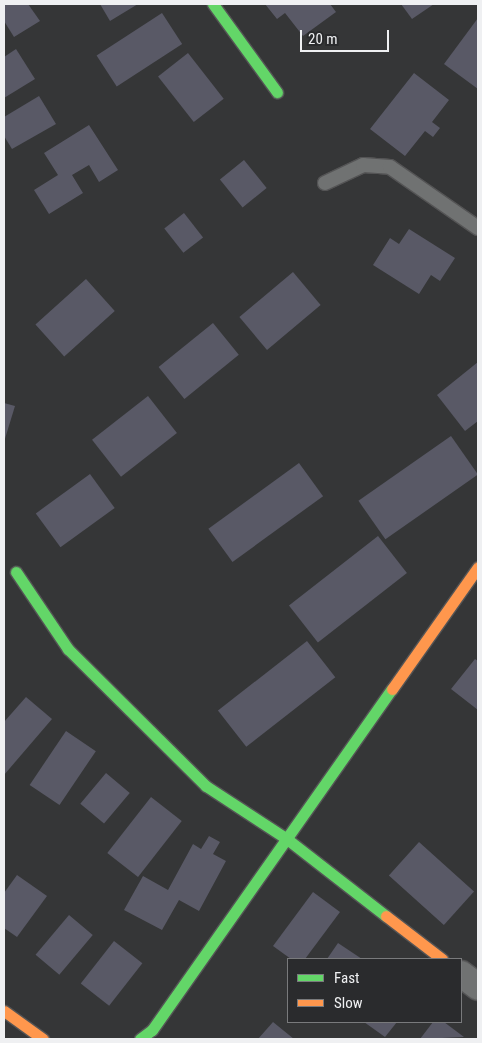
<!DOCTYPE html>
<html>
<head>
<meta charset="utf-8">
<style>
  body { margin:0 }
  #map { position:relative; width:482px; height:1043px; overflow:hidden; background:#353637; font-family:"Roboto Condensed",sans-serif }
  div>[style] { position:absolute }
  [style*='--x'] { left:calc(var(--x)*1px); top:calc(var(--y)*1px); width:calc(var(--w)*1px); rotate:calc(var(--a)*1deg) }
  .building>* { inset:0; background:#595966; transform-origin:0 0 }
  .roads { filter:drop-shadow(1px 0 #545455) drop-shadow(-1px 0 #545455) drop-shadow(0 1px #545455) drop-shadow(0 -1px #545455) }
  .lane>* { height:14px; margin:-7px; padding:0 7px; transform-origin:7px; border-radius:7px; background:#707272 }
  .street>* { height:26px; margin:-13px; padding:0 13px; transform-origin:13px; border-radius:13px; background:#707272 }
  .fast>* { height:11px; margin:-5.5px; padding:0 5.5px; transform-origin:5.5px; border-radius:5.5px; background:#63d668 }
  .slow>* { height:11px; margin:-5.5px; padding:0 5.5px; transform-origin:5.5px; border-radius:5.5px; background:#ff974d }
  span { translate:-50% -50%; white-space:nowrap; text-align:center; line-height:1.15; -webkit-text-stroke:4.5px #2a2b2d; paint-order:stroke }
  .frame { position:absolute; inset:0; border:5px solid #eff0f2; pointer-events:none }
  .legend { position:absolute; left:287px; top:958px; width:175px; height:65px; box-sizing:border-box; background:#2a2b2d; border:1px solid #797a7c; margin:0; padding:6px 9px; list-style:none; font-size:15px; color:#eff0f2 }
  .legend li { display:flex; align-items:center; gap:10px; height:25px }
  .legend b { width:25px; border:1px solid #797a7c }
  .scale { position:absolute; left:300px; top:30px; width:89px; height:22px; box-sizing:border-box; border:2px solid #eff0f2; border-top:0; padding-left:6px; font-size:15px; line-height:18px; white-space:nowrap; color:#eff0f2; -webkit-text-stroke:4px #2a2b2d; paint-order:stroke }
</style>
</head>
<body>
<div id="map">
  <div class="building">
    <i style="clip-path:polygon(4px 4px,28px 4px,40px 21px,14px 37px,4px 21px)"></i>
    <i style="clip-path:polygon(100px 4px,138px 4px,110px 21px)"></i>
    <i style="clip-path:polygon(265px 4px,330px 4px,336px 12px,303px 36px,285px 13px,277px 19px)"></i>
    <i style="clip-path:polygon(401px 4px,434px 4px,412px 19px)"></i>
    <i style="left:162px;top:13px;width:37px;height:78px;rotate:57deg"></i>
    <i style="clip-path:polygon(478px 18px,478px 89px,444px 64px)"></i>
    <i style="clip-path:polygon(16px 49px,35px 79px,4px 98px,4px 57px)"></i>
    <i style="left:188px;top:53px;width:58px;height:38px;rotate:52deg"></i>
    <i style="clip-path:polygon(414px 73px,449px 100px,432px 122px,440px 128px,433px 137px,425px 131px,405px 156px,370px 129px)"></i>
    <i style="clip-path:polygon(39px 96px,56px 124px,12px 149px,4px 136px,4px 117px)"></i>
    <i style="clip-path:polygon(89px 125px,118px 170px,99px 182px,89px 165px,72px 175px,83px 193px,49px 214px,34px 190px,58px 175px,44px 153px)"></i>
    <i style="left:244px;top:160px;width:36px;height:31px;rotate:51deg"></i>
    <i style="left:184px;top:213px;width:31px;height:25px;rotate:52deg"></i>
    <i style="clip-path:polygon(409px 229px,455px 258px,440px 281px,431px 275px,419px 294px,373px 265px,390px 238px,399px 244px)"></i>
    <i style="left:293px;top:272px;width:43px;height:70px;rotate:50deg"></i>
    <i style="left:86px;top:279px;width:43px;height:68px;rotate:48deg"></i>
    <i style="left:213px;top:323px;width:41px;height:70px;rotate:51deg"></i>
    <i style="clip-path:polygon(478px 362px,478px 421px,465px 431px,437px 395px)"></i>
    <i style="left:148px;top:396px;width:47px;height:71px;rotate:52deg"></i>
    <i style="clip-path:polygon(4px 403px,15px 406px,4px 442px)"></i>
    <i style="left:451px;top:436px;width:47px;height:113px;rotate:55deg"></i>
    <i style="left:299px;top:463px;width:41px;height:112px;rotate:54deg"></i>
    <i style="left:90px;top:474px;width:42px;height:67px;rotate:54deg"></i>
    <i style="left:378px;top:536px;width:47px;height:113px;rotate:52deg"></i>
    <i style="left:307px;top:641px;width:46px;height:113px;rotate:52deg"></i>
    <i style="clip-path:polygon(475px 659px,478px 661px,478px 710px,451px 689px)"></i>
    <i style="clip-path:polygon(26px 697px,52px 719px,4px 775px,4px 722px)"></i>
    <i style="left:66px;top:731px;width:36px;height:65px;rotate:34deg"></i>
    <i style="left:106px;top:773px;width:31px;height:40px;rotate:40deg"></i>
    <i style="left:151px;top:797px;width:39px;height:71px;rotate:38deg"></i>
    <i style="clip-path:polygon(209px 836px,220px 842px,213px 854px,226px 861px,199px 911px,179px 900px,162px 930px,124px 910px,143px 876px,168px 890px,193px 844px,201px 849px)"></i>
    <i style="left:419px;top:842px;width:74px;height:45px;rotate:42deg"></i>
    <i style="clip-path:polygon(17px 875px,47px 896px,17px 937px,4px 928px,4px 893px)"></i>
    <i style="clip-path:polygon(313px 892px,340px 912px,305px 959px,291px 959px,273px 946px)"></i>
    <i style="left:69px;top:915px;width:31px;height:52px;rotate:40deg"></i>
    <i style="left:114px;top:941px;width:36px;height:54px;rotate:38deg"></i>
    <i style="clip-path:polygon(338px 943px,362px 959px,327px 959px)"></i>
    <i style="clip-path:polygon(273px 1022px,294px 1039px,258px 1039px)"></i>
    <i style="clip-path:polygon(364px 1022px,397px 1022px,385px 1037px)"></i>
    <i style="clip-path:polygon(433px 1022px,444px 1022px,464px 1037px,420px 1039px)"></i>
  </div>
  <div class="roads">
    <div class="lane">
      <i style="--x:325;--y:183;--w:42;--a:-25.3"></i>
      <i style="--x:363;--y:165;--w:27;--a:4"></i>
      <i style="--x:390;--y:167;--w:107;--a:34.7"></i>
    </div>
    <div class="street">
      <i style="--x:461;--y:974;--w:21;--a:37"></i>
    </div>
    <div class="fast">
      <i style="--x:213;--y:4;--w:109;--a:54"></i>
      <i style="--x:16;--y:572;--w:93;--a:56"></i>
      <i style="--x:68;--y:649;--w:194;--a:44.8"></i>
      <i style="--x:206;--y:786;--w:97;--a:33.2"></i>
      <i style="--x:287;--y:839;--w:125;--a:37.9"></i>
      <i style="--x:140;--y:1039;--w:15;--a:-37"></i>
      <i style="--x:152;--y:1030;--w:417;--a:-54.9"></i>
    </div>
    <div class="slow">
      <i style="--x:392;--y:689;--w:149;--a:-54.8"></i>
      <i style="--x:386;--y:916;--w:71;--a:37.5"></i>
      <i style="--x:4;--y:1011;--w:48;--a:35.7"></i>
    </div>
  </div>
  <div class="frame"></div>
  <ul class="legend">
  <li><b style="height:6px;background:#63d668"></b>Fast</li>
  <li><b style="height:6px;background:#ff974d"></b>Slow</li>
  </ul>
  <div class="scale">20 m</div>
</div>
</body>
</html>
